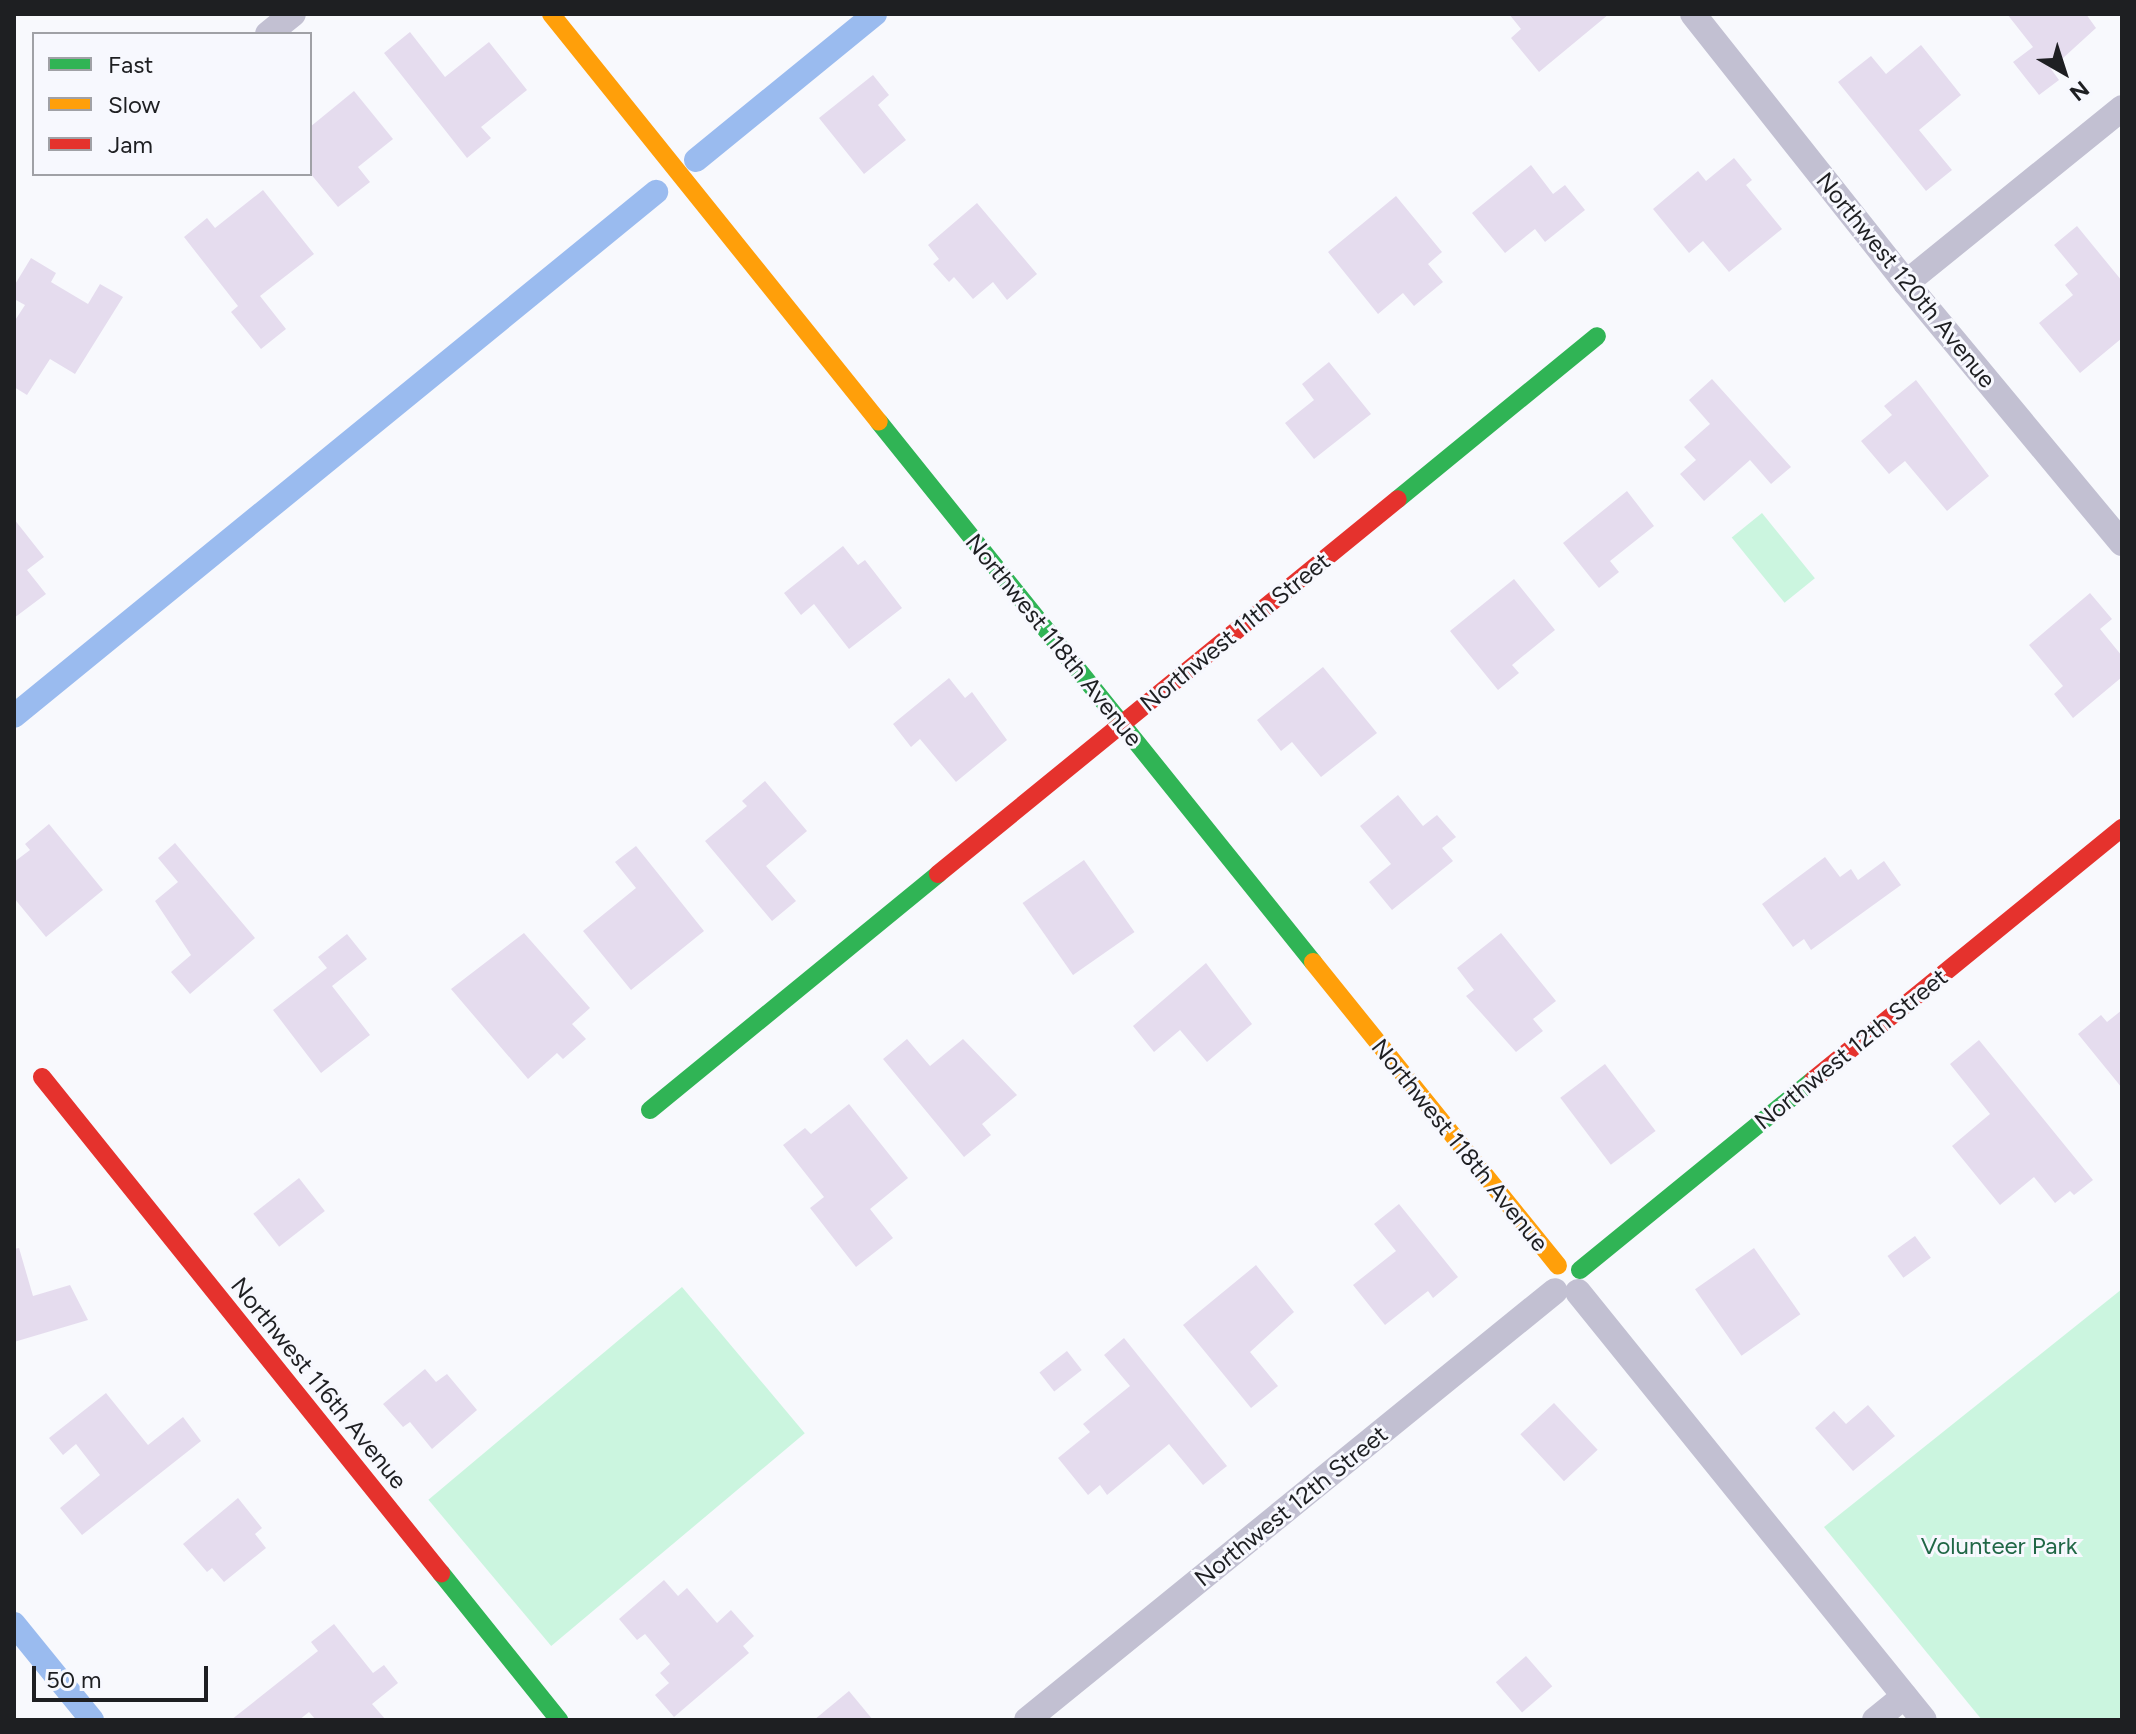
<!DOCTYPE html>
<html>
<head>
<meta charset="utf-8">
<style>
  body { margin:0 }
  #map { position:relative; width:2136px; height:1734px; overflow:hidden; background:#f8f9fd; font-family:Figtree,sans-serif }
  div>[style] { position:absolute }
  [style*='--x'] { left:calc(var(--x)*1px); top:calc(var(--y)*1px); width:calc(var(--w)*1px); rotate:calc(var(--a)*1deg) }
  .green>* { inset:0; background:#cbf5df; transform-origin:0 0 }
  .canal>* { height:24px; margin:-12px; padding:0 12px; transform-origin:12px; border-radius:12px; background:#9abbef }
  .building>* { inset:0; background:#e5dcee; transform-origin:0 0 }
  .street>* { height:26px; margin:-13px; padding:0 13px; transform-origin:13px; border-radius:13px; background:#c2c0d2 }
  .fast>* { height:18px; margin:-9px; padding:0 9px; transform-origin:9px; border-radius:9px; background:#30b455 }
  .slow>* { height:18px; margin:-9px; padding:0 9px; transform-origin:9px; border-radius:9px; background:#ff9f0a }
  .jam>* { height:18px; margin:-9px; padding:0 9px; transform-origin:9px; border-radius:9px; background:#e5322d }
  span { translate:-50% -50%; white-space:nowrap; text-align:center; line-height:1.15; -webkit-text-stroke:6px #f7f8fe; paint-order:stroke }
  .street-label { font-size:24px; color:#1e1f22 }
  .park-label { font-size:24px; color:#206746 }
  .frame { position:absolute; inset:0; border:16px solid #1e1f22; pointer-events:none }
  .legend { position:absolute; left:32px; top:32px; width:280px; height:144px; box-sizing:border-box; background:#f7f8fe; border:2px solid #a0a1a6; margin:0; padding:10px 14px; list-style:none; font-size:24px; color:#1e1f22 }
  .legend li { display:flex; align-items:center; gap:16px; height:40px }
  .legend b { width:40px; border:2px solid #a0a1a6 }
  .north { position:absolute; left:2024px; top:32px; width:80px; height:80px; -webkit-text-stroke:6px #f7f8fe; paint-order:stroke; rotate:141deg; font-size:22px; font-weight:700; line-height:32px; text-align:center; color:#1e1f22 }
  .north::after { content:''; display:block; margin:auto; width:28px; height:36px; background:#1e1f22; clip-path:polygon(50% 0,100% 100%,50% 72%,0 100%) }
  .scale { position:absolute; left:32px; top:1666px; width:176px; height:36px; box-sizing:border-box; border:4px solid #1e1f22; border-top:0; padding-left:10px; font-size:24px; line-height:28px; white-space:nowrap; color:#1e1f22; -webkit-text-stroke:6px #f7f8fe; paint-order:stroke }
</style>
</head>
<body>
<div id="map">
  <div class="green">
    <i style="left:1762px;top:513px;width:84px;height:39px;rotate:51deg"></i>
    <i style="left:682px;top:1287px;width:191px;height:331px;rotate:50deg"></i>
    <i style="clip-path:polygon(2122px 1289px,2122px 1720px,1982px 1720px,1824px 1527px)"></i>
  </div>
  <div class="canal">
    <i style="--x:696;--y:160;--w:231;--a:-39.2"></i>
    <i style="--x:14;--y:716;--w:829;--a:-39.22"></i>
    <i style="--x:14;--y:1624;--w:124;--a:50.9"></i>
  </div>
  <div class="building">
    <i style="clip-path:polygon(1509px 14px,1609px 14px,1539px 72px,1511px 38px,1521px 29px)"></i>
    <i style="clip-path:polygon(2007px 14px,2086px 14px,2096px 28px,2051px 69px,2059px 80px,2039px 95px,2013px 62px,2033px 47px)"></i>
    <i style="clip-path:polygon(410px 32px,445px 77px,489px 42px,527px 90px,481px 127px,491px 138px,467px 158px,384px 53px)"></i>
    <i style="clip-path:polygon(1921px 45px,1961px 95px,1919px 130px,1952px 170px,1926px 191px,1838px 82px,1871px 56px,1886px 74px)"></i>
    <i style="clip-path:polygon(873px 75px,889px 95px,878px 105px,906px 140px,864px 174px,819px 118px)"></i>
    <i style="clip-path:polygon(354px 91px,393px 139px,358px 167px,370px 182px,338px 207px,310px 173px,310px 127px)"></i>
    <i style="clip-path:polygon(1734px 158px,1752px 180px,1746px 185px,1782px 229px,1729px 272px,1703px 241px,1689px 253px,1653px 209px,1698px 171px,1706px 181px)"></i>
    <i style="clip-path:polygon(1531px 165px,1553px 194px,1565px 185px,1585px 210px,1545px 242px,1535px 229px,1505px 253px,1472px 213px)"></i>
    <i style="clip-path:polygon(263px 190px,314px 254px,260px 296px,286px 329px,261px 349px,231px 312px,238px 306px,184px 237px,207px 218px,215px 228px)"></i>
    <i style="clip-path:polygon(1396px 196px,1442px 252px,1428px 264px,1443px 282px,1414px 306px,1403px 293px,1378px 314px,1328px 252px)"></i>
    <i style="clip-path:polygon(977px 203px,1037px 274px,1007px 300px,993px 282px,973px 299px,954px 277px,949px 282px,933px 264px,939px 259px,928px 245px)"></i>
    <i style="clip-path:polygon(2077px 226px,2122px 281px,2122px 338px,2080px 373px,2039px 323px,2073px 295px,2065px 285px,2078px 274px,2054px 245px)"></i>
    <i style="clip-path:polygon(31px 258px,56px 273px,51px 282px,88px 304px,100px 284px,123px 297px,75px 374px,50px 359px,27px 395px,14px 387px,14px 322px,25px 305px,14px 299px,14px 286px)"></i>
    <i style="clip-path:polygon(1329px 362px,1371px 414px,1314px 459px,1285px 423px,1314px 400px,1302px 384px)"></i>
    <i style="clip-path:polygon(1712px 379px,1791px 467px,1771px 484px,1750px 460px,1704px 501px,1680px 474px,1696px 460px,1684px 447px,1710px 424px,1689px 400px)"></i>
    <i style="clip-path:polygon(1916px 380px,1989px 476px,1947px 511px,1905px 461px,1889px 474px,1861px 441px,1892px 415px,1884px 406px)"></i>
    <i style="clip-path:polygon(1627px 491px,1654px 526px,1610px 561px,1619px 572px,1599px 588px,1563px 543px)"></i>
    <i style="clip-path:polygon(14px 519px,44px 557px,27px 570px,46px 594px,14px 618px)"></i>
    <i style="clip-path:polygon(843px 546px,858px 565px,865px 560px,902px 608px,849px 649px,814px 604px,801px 615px,784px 593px)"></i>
    <i style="clip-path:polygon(1514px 579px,1555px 630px,1512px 665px,1519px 673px,1498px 690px,1450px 631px)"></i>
    <i style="clip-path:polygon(2090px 593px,2112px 619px,2100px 629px,2122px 656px,2122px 677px,2073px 718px,2054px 694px,2063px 686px,2029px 645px)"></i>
    <i style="clip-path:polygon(1323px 667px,1377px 733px,1321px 777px,1292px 742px,1281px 751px,1257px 720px)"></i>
    <i style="clip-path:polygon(949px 678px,965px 698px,972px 692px,1007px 740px,956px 782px,920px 739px,911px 747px,893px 724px)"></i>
    <i style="clip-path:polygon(765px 781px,807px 831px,766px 866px,796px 901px,772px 921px,705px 841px,747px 806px,742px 801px)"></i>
    <i style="clip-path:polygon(1398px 795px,1423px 826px,1437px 815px,1456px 837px,1442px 848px,1453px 861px,1392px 910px,1369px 882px,1391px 864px,1360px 826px)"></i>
    <i style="clip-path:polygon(49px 824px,103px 890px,46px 937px,14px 898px,14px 862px,30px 850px,25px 844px)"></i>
    <i style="clip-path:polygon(175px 843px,255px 938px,190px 994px,171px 972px,191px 955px,155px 901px,178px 882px,158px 858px)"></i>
    <i style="clip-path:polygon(636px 846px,704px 931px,631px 990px,583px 931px,636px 888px,615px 862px)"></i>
    <i style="clip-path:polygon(1825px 857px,1840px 877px,1851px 869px,1858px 880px,1884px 861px,1901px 885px,1811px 950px,1804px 939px,1793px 947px,1762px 904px)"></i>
    <i style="left:1084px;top:860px;width:88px;height:75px;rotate:55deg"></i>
    <i style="clip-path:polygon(524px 933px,590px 1008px,572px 1024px,586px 1039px,563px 1059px,557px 1053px,528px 1079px,451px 989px)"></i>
    <i style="clip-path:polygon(1501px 933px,1556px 1001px,1533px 1019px,1543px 1031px,1516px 1052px,1466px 996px,1474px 990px,1457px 968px)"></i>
    <i style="clip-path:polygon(347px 934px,367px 959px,332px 986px,370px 1035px,321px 1073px,273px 1010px,327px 968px,318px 957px)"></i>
    <i style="clip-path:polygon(1206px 963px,1252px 1024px,1207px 1062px,1180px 1030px,1154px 1052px,1133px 1026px)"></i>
    <i style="clip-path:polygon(2122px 1010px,2122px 1088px,2078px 1034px,2101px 1015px,2107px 1022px)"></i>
    <i style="clip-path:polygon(907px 1039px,930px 1066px,963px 1039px,1017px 1095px,982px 1124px,991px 1135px,964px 1157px,883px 1059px)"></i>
    <i style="clip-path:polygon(1979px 1040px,2093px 1180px,2074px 1195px,2070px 1191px,2055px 1203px,2034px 1177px,2000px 1205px,1952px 1146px,1990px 1114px,1950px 1064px)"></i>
    <i style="left:1605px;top:1064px;width:84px;height:56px;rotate:53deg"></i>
    <i style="clip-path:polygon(849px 1104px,908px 1178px,870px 1209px,893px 1238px,856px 1267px,810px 1208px,824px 1197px,783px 1145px,805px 1128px,811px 1134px)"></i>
    <i style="left:299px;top:1178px;width:42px;height:58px;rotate:52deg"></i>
    <i style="clip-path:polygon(1399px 1204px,1458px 1277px,1433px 1298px,1428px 1291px,1385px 1325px,1353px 1285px,1396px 1251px,1374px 1224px)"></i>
    <i style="left:1915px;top:1236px;width:27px;height:34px;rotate:54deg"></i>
    <i style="clip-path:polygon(19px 1248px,33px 1296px,70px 1285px,88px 1320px,14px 1342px,14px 1249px)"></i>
    <i style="left:1754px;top:1248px;width:81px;height:72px;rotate:55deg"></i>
    <i style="clip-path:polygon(1256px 1265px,1294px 1312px,1250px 1352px,1278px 1386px,1251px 1408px,1183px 1325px)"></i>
    <i style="clip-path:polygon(1124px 1338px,1227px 1466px,1203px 1485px,1169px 1444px,1107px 1495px,1100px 1485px,1088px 1495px,1058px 1458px,1090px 1432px,1083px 1424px,1130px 1386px,1104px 1355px)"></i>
    <i style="left:1067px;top:1351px;width:24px;height:35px;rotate:52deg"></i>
    <i style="clip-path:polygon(425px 1369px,436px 1382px,447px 1374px,477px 1410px,432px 1449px,410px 1422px,403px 1427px,383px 1404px)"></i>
    <i style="clip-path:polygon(106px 1393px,148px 1445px,183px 1417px,201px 1441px,82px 1535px,60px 1508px,100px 1475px,76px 1444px,63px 1455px,49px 1438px)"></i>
    <i style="left:1554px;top:1403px;width:64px;height:46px;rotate:47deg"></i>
    <i style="clip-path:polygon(1868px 1405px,1895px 1436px,1853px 1471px,1815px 1428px,1834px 1411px,1846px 1424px)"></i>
    <i style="clip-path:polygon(238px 1498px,262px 1528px,255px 1534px,266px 1548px,224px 1582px,212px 1568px,207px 1572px,183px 1544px)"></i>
    <i style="clip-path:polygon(664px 1580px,678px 1596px,687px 1588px,717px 1623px,731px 1610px,754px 1636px,743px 1646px,749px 1653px,674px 1717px,655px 1695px,669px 1683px,660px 1673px,670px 1664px,645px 1634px,637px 1640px,619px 1619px)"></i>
    <i style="clip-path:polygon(334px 1624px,373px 1673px,384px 1665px,398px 1683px,372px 1704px,386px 1720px,316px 1720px,309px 1712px,299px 1720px,231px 1720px,318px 1651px,311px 1642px)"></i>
    <i style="left:1526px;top:1656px;width:40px;height:40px;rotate:49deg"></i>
    <i style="clip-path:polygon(849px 1691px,873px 1720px,814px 1720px)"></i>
  </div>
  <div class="street">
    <i style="--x:1693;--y:14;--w:343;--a:51.6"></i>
    <i style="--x:1906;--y:283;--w:338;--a:50.3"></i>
    <i style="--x:268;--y:34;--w:32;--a:-39"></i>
    <i style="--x:1906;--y:283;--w:278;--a:-39"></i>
    <i style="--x:1578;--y:1292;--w:550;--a:51.05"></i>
    <i style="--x:1027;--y:1720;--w:680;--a:-39.09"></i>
    <i style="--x:1875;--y:1720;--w:38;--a:-39"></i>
  </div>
  <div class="fast">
    <i style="--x:879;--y:422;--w:693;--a:51.21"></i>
    <i style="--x:1398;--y:499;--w:257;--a:-39.3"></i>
    <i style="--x:650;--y:1110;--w:372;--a:-39.3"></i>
    <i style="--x:1580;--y:1270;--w:301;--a:-39.2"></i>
    <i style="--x:441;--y:1573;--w:189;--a:51.2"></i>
  </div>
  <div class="slow">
    <i style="--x:551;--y:14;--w:523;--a:51.2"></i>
    <i style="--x:1313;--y:962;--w:390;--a:51.1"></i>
  </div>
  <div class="jam">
    <i style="--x:938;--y:874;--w:593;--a:-39.19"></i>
    <i style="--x:42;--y:1077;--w:637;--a:51.19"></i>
    <i style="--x:1813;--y:1080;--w:399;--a:-39.2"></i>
  </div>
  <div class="street-label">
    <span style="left:1906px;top:280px;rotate:51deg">Northwest 120th Avenue</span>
    <span style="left:1235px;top:632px;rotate:-39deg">Northwest 11th Street</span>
    <span style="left:1054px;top:640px;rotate:51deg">Northwest 118th Avenue</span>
    <span style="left:1851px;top:1049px;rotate:-39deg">Northwest 12th Street</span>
    <span style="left:1460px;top:1145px;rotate:51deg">Northwest 118th Avenue</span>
    <span style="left:319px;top:1383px;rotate:51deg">Northwest 116th Avenue</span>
    <span style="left:1291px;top:1506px;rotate:-39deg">Northwest 12th Street</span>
  </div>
  <div class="park-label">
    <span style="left:1999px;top:1546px">Volunteer Park</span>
  </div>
  <div class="frame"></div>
  <ul class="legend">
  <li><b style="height:10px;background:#30b455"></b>Fast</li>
  <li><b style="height:10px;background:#ff9f0a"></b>Slow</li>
  <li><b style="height:10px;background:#e5322d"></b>Jam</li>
  </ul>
  <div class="north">N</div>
  <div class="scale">50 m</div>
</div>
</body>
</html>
